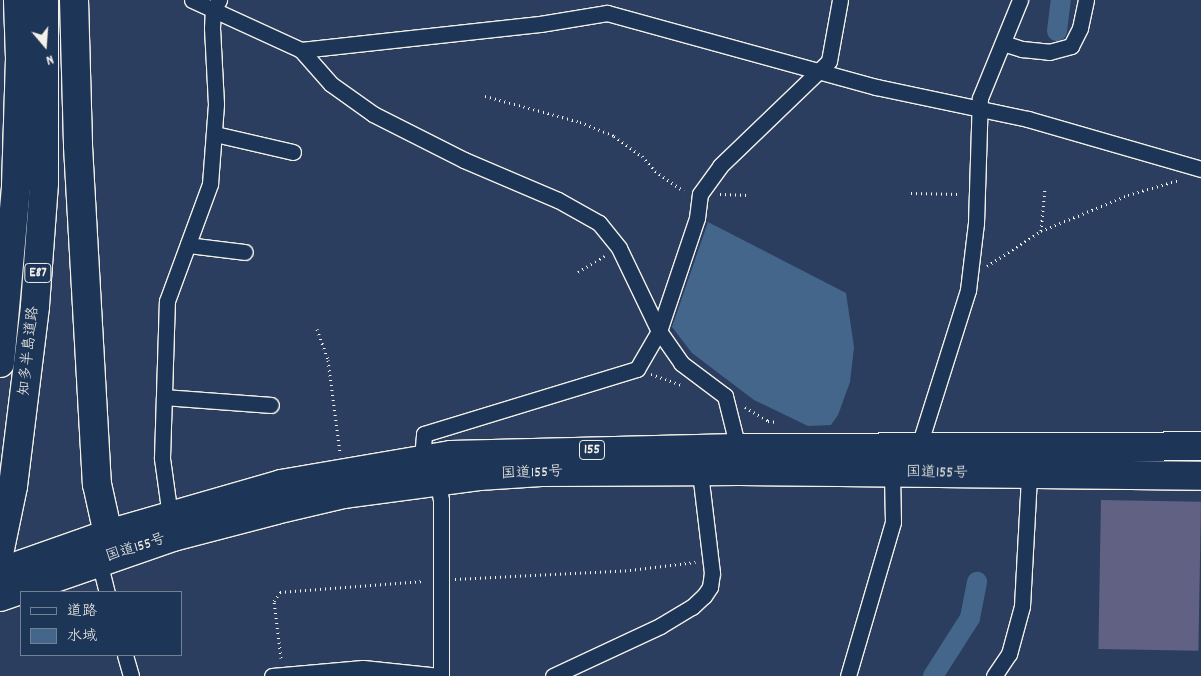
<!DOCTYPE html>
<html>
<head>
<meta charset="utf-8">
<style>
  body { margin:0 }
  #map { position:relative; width:1201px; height:676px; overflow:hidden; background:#2b3e60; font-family:Dekko,"Klee One",sans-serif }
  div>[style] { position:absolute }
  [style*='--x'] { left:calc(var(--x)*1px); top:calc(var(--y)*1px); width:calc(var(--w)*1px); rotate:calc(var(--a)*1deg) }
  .water>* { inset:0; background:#45668b }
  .canal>* { height:20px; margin:-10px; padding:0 10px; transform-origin:10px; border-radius:10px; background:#45668b }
  .building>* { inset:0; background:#616184; transform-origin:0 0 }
  .path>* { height:3px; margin-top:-1.5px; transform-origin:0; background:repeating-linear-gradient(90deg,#f4f1e8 0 1px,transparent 0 5px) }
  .roads { filter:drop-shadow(1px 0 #f4f1e8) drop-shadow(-1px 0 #f4f1e8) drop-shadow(0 1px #f4f1e8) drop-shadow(0 -1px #f4f1e8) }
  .street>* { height:15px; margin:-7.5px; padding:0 7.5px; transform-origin:7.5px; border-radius:7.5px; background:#1d3557 }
  .highway>* { height:28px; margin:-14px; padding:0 14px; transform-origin:14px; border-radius:14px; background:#1d3557 }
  span { translate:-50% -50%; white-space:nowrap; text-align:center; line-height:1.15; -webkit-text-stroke:4px #1d3557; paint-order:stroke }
  .shield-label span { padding:1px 4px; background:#1d3557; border:1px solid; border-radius:4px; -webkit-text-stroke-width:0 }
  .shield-label { font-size:14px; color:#f4f1e8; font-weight:700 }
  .street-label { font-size:15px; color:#f4f1e8 }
  .legend { position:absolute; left:20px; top:591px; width:162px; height:65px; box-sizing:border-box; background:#1d3557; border:1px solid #738091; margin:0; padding:6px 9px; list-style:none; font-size:15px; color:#f4f1e8 }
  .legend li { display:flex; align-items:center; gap:10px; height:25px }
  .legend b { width:25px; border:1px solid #738091 }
  .north { position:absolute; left:20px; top:20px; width:50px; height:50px; -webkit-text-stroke:4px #1d3557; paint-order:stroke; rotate:162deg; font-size:14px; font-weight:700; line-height:20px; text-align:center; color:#f4f1e8 }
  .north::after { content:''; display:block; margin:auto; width:18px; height:22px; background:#f4f1e8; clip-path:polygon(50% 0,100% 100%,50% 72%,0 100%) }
</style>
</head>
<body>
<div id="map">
  <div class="water">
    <i style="clip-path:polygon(708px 222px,846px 293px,854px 347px,850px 382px,838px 415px,831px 425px,808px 426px,754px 400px,692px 353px,672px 327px)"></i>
  </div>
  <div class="canal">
    <i style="--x:1057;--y:31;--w:31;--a:-83"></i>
    <i style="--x:933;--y:676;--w:69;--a:-57.5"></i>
    <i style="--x:970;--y:618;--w:37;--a:-79"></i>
  </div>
  <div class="building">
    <i style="left:1101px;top:500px;width:100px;height:149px;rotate:1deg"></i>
  </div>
  <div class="path">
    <i style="--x:485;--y:96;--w:98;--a:15.3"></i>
    <i style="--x:580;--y:122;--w:37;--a:22"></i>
    <i style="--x:614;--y:136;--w:34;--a:36"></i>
    <i style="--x:642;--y:156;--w:20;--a:49"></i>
    <i style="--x:655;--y:171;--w:35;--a:35"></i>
    <i style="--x:911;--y:193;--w:49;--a:1.2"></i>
    <i style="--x:720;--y:194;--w:30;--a:2"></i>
    <i style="--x:1041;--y:231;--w:43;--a:-84.7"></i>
    <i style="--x:987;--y:266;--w:64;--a:-32.9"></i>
    <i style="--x:1041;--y:231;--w:94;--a:-22.5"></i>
    <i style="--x:1128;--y:195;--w:53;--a:-16.4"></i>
    <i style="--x:578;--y:272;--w:31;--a:-31"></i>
    <i style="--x:317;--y:329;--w:33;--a:70"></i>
    <i style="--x:328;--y:360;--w:94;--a:82.6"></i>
    <i style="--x:651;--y:374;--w:32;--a:20"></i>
    <i style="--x:745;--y:407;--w:27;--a:31"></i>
    <i style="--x:768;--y:421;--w:9;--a:6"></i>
    <i style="--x:455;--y:579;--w:175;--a:-2.9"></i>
    <i style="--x:630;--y:570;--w:66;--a:-6.9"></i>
    <i style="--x:281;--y:658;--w:57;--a:-97"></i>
    <i style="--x:274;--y:601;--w:11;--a:-56"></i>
    <i style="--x:280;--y:592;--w:144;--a:-4.4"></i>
  </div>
  <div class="roads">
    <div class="street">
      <i style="--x:192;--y:0;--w:120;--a:24.6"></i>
      <i style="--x:301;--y:50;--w:45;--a:48.6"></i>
      <i style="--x:331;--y:84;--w:52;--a:35.5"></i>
      <i style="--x:373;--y:114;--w:102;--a:26.8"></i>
      <i style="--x:464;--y:160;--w:102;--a:23.1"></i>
      <i style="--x:558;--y:200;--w:47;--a:29.3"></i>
      <i style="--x:599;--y:223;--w:32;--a:51"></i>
      <i style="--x:619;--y:248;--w:92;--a:64.3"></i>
      <i style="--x:659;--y:331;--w:39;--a:55"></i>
      <i style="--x:681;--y:363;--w:55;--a:36.9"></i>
      <i style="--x:725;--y:396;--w:54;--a:76"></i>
      <i style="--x:1003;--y:43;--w:20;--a:18"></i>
      <i style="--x:1022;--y:49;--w:27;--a:6"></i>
      <i style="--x:1049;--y:52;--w:23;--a:-15"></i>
      <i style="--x:1071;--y:46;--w:20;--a:-63"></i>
      <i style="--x:1080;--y:28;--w:29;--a:-78"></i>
      <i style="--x:301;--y:50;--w:240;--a:-6.2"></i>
      <i style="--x:540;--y:24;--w:68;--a:-9.3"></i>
      <i style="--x:607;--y:13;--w:279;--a:15.4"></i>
      <i style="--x:876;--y:87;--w:155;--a:11.9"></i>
      <i style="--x:1028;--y:119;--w:180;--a:16.1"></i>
      <i style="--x:215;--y:134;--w:80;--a:13"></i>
      <i style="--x:188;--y:245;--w:57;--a:7"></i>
      <i style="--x:164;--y:397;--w:107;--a:4.3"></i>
      <i style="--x:917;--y:452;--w:170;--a:-72.5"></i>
      <i style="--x:968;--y:290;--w:67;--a:-83.2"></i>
      <i style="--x:976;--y:223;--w:125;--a:-88.2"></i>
      <i style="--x:980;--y:98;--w:106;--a:-67.8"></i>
      <i style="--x:422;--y:458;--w:24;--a:-85"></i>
      <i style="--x:424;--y:434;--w:223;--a:-17"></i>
      <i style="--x:637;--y:369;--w:44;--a:-59.9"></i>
      <i style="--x:659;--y:331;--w:119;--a:-71.4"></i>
      <i style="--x:697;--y:218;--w:24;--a:-83"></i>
      <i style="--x:700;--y:194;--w:34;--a:-54"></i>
      <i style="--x:720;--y:166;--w:151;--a:-43.9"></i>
      <i style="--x:829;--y:61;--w:62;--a:-79.8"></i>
      <i style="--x:438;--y:483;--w:17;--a:80"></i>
      <i style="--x:441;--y:500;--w:176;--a:90"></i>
      <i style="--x:170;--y:516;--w:59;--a:-97.9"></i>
      <i style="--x:162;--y:458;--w:157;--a:-88.2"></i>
      <i style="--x:167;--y:301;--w:125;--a:-69.8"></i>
      <i style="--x:210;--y:184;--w:80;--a:-85.7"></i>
      <i style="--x:216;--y:104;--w:76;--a:-93"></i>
      <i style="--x:212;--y:28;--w:18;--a:-87"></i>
      <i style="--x:213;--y:10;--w:12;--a:-59"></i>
      <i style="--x:99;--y:561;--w:32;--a:76"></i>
      <i style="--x:125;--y:655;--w:22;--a:74"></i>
      <i style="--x:272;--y:676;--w:91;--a:-5"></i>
      <i style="--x:363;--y:668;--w:77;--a:5.9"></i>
      <i style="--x:553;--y:676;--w:118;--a:-25"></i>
      <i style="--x:660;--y:626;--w:37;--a:-31"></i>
      <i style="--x:692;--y:607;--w:16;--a:-43"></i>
      <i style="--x:704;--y:596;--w:11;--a:-56"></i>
      <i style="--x:710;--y:587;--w:14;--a:-82"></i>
      <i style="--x:712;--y:573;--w:102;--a:-96.8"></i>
      <i style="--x:848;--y:676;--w:160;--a:-73.7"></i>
      <i style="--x:893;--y:522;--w:48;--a:-91.2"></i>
      <i style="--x:994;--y:676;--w:27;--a:-56"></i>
      <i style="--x:1009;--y:654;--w:50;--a:-74.8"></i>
      <i style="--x:1022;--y:606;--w:131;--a:-86.9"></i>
    </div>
    <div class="highway">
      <i style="--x:74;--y:0;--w:146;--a:88.4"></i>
      <i style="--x:78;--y:146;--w:339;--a:86.8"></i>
      <i style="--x:97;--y:484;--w:51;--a:77.6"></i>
      <i style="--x:108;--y:534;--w:17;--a:54"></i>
      <i style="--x:0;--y:363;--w:178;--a:-84.8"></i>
      <i style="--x:16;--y:186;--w:128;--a:-88.2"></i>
      <i style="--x:20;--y:58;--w:58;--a:-92"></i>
      <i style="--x:0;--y:549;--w:64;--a:-78.3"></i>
      <i style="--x:13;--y:486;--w:181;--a:-83"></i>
      <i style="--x:35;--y:306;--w:123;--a:-85.8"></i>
      <i style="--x:44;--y:183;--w:183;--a:-90"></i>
      <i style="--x:0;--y:572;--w:114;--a:-19.4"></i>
      <i style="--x:108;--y:534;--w:180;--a:-16.1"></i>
      <i style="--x:281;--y:484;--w:172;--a:-9.7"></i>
      <i style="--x:451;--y:455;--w:287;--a:-1.4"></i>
      <i style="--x:738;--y:448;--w:463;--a:-0.2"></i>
      <i style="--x:0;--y:597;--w:183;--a:-19.1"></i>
      <i style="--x:173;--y:537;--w:106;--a:-14.7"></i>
      <i style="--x:276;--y:510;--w:69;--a:-13.4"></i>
      <i style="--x:343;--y:494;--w:137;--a:-7.5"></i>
      <i style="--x:479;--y:476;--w:62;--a:-3.7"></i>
      <i style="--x:541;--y:472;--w:199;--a:-0.3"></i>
      <i style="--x:740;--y:471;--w:461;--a:0.6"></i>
    </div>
  </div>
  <div class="shield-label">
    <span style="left:38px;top:273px">E87</span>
    <span style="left:592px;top:450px">155</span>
  </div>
  <div class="street-label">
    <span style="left:30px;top:351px;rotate:-84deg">知多半島道路</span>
    <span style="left:532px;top:474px;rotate:-2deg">国道155号</span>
    <span style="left:937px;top:474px;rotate:1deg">国道155号</span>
    <span style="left:136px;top:549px;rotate:-18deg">国道155号</span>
  </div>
  <ul class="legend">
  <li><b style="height:6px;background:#1d3557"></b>道路</li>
  <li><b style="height:14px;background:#45668b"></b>水域</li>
  </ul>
  <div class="north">N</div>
</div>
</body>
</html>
